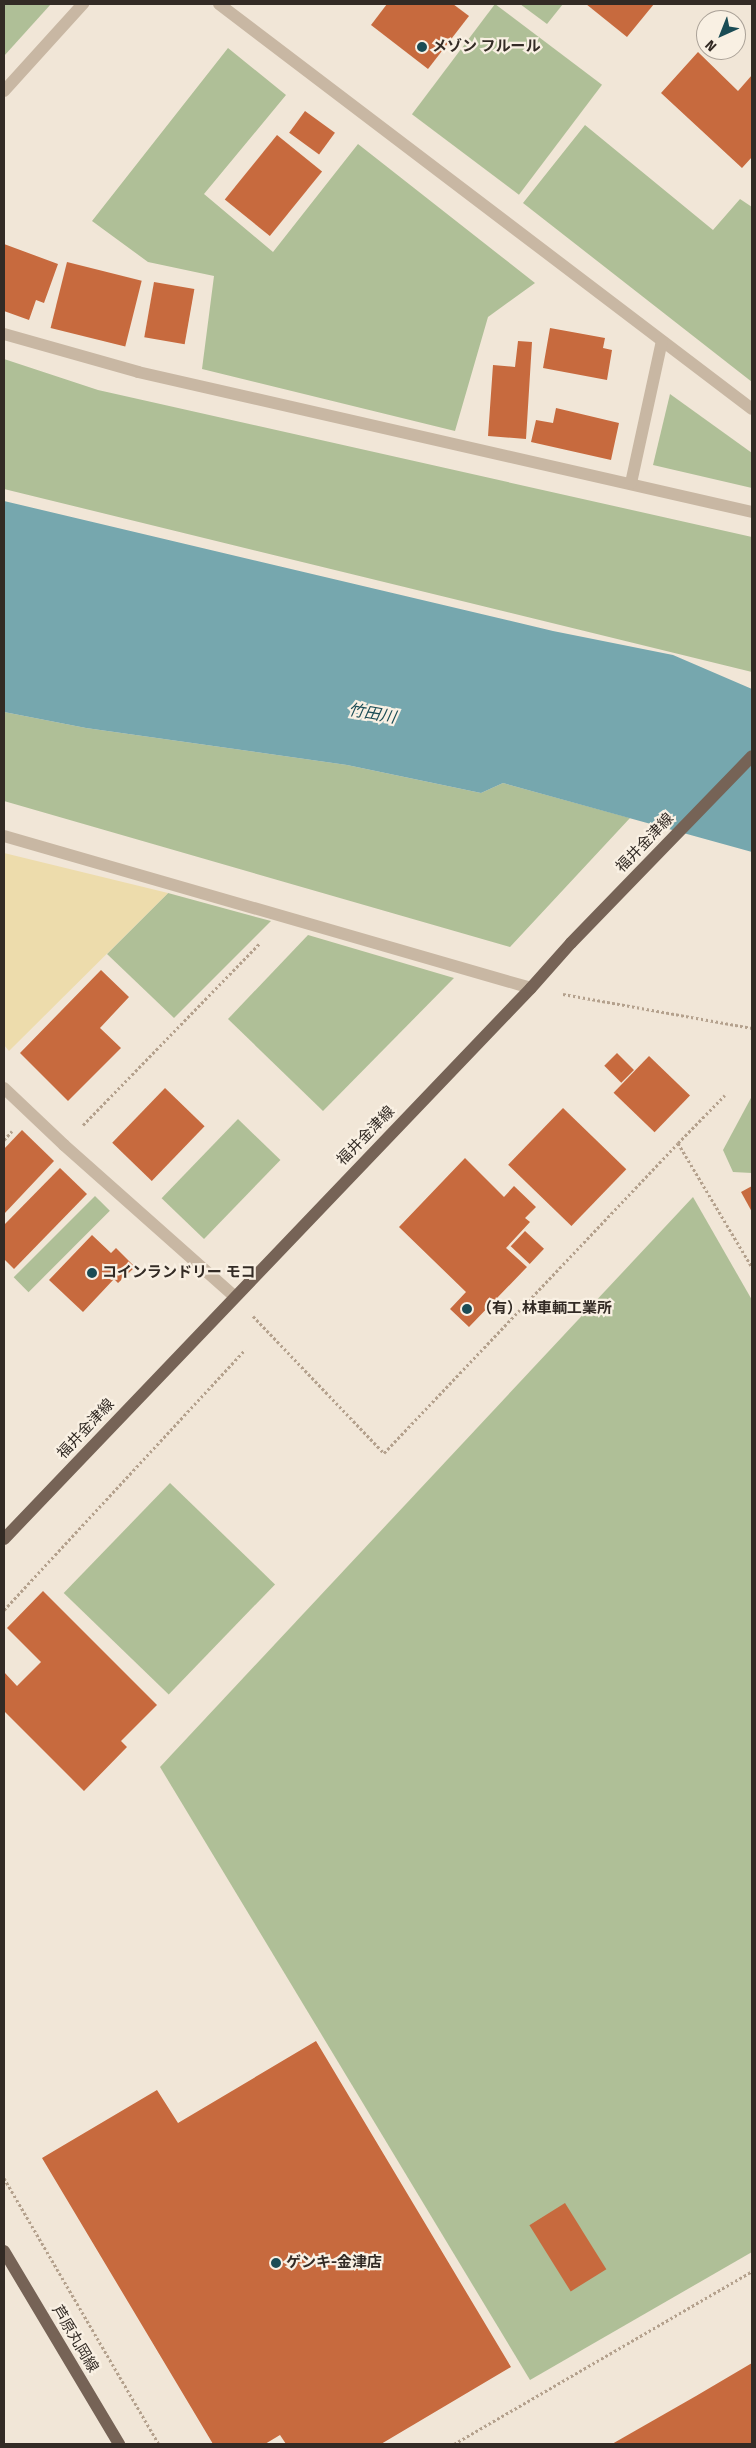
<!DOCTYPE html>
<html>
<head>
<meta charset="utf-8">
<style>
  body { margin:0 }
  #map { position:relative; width:756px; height:2448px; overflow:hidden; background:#f1e6d7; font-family:"Fira Sans","Noto Sans JP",sans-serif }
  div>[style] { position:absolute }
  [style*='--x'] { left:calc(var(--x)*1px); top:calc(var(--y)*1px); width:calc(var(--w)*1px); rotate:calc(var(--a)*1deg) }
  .green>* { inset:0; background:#afbf97; transform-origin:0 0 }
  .sand>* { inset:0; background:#eddcac }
  .water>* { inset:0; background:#76a7ae }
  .building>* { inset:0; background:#c76a3e; transform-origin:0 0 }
  .path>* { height:3px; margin-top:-1.5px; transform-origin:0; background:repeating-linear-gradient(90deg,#b4a18d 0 2.5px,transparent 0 5px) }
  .street>* { height:12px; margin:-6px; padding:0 6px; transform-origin:6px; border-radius:6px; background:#c8b7a3 }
  .primary>* { height:12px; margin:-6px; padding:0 6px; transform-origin:6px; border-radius:6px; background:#766356 }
  .dots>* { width:14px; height:14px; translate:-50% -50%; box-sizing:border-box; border:2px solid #f9f0e3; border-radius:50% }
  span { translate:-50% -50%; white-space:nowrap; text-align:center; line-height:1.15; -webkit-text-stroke:4.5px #f9f0e3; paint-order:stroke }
  .poi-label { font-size:15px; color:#332b25; font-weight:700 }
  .left { translate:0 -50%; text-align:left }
  .street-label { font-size:15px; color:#332b25 }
  .water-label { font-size:16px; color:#1b4c55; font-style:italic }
  .frame { position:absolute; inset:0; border:5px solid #332b25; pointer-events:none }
  .north { position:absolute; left:696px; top:10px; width:50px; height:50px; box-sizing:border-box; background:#f9f0e3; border:1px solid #aaa197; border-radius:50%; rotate:224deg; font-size:14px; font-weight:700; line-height:20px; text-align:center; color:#332b25 }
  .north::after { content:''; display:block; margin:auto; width:18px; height:22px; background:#1b4c55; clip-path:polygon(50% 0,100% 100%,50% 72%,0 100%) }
</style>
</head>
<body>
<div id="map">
  <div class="green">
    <i style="clip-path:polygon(4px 4px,51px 4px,4px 56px)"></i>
    <i style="left:495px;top:4px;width:134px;height:138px;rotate:37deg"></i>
    <i style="clip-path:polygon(520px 4px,563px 4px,547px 24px)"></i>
    <i style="clip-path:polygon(228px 48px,286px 95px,204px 194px,273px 252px,358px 144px,535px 283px,488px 317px,455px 431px,202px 369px,214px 276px,148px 262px,92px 221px)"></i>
    <i style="clip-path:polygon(585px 125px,713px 230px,740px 199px,752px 207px,752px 382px,523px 203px)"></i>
    <i style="clip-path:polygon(4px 359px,98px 390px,752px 537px,752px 672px,4px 489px)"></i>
    <i style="clip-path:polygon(670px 394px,752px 453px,752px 488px,653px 465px)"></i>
    <i style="clip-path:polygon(4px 712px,86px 728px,347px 765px,481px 793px,503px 783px,630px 818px,510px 947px,4px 801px)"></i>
    <i style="clip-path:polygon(168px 893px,271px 921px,174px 1018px,107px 954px)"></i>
    <i style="clip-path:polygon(308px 935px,454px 978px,323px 1111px,228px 1019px)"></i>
    <i style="clip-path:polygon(752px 1096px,752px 1173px,733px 1172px,723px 1150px)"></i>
    <i style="left:238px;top:1119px;width:59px;height:110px;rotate:44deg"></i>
    <i style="left:95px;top:1196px;width:21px;height:115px;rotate:45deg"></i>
    <i style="clip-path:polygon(693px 1197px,752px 1300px,752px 2252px,530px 2380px,160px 1767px)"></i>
    <i style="left:170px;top:1483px;width:146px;height:153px;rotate:44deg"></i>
  </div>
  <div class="sand">
    <i style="clip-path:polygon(4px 853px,168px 893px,9px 1051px,4px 1045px)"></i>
  </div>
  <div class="water">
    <i style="clip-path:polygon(4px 501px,553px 631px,673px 655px,752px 689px,752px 852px,503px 783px,481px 793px,347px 765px,86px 728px,4px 712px)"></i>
  </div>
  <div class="building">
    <i style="clip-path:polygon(387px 4px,453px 4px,469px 16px,428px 69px,371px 25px)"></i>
    <i style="clip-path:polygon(586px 4px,654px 4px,627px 37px)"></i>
    <i style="clip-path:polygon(698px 52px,738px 91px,752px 75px,752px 157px,742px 168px,661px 93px)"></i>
    <i style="left:305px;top:111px;width:37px;height:27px;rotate:36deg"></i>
    <i style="left:277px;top:135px;width:58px;height:83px;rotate:39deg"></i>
    <i style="clip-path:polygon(4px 244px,58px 264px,44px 303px,36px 300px,29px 320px,4px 311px)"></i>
    <i style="left:67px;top:262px;width:77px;height:68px;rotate:14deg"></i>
    <i style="left:154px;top:282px;width:41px;height:56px;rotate:10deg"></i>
    <i style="clip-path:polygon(550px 328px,605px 338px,603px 348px,612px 350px,607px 380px,543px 368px)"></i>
    <i style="clip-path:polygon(518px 341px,532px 342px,526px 439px,488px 436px,493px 365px,515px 367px)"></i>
    <i style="clip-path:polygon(556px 408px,619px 423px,611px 460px,531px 442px,536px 420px,553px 423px)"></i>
    <i style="clip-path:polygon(101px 970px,129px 997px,100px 1028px,121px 1048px,68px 1101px,20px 1053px)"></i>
    <i style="left:617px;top:1053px;width:24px;height:18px;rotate:45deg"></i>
    <i style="left:649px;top:1056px;width:57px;height:51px;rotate:44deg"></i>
    <i style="left:165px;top:1088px;width:55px;height:76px;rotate:44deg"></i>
    <i style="left:563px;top:1108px;width:88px;height:79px;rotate:44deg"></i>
    <i style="clip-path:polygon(22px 1130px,54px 1161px,4px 1214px,4px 1149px)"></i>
    <i style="clip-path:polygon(465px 1158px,504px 1197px,514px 1186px,536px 1207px,525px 1218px,530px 1222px,506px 1248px,527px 1267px,469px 1327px,450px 1309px,466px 1292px,399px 1227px)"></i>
    <i style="clip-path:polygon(60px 1168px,87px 1194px,14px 1269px,4px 1259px,4px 1225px)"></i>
    <i style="clip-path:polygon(752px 1186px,752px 1212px,741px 1192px)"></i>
    <i style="left:525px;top:1231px;width:26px;height:21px;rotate:43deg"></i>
    <i style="clip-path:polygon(92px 1235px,111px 1253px,116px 1248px,135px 1267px,118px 1283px,114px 1279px,83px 1312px,49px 1280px)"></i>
    <i style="clip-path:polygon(43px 1591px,157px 1705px,121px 1741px,127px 1747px,84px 1791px,4px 1711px,4px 1672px,17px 1686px,41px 1662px,7px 1628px)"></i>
    <i style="clip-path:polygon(316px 2041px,511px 2367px,381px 2444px,286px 2444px,280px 2435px,265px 2444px,213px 2444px,42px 2158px,157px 2090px,178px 2123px)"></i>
    <i style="left:565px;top:2203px;width:78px;height:42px;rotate:58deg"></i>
    <i style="clip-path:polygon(752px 2363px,752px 2444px,612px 2444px,696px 2396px)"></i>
  </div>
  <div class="path">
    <i style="--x:563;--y:994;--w:192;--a:10.2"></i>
    <i style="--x:83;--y:1125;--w:254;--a:-45.8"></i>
    <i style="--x:4;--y:1140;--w:12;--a:-48"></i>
    <i style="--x:678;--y:1143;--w:67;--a:-45.6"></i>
    <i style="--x:253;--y:1316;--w:190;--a:46.3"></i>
    <i style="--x:384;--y:1453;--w:427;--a:-46.5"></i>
    <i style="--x:678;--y:1143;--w:144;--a:59.2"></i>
    <i style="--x:4;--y:1610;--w:355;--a:-47.2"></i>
    <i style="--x:4;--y:2178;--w:308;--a:59.8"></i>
    <i style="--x:454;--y:2444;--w:345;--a:-30.1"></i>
  </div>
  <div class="street">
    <i style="--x:219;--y:4;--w:669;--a:37.23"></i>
    <i style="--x:4;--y:91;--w:118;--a:-47.8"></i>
    <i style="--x:4;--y:334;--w:139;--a:15.8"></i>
    <i style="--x:138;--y:372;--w:630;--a:12.84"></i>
    <i style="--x:631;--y:483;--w:145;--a:-77.7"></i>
    <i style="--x:4;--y:836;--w:548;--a:16.09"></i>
    <i style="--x:4;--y:1088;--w:83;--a:43.5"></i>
    <i style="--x:64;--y:1145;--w:227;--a:41.6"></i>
  </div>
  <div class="primary">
    <i style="--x:4;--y:1539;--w:762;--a:-46.28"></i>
    <i style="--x:531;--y:988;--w:60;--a:-48.4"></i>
    <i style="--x:571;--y:943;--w:260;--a:-45.9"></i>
    <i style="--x:4;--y:2251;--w:225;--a:59.2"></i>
  </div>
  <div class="dots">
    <i style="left:422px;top:47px;background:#1b4c55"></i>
    <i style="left:92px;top:1273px;background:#1b4c55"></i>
    <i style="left:467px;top:1309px;background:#1b4c55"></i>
    <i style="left:276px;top:2263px;background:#1b4c55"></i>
  </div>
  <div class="poi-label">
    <span class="left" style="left:432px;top:47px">メゾン フルール</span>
    <span class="left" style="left:102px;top:1273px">コインランドリー モコ</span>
    <span class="left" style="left:477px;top:1309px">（有）林車輌工業所</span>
    <span class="left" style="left:286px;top:2263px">ゲンキ-金津店</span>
  </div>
  <div class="street-label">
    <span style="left:645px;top:843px;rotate:-46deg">福井金津線</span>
    <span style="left:366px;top:1136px;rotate:-46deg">福井金津線</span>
    <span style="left:86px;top:1429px;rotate:-47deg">福井金津線</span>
    <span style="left:75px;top:2339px;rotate:59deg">芦原丸岡線</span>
  </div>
  <div class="water-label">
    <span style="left:372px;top:714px;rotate:10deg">竹田川</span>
  </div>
  <div class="frame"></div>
  <div class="north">N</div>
</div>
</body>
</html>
